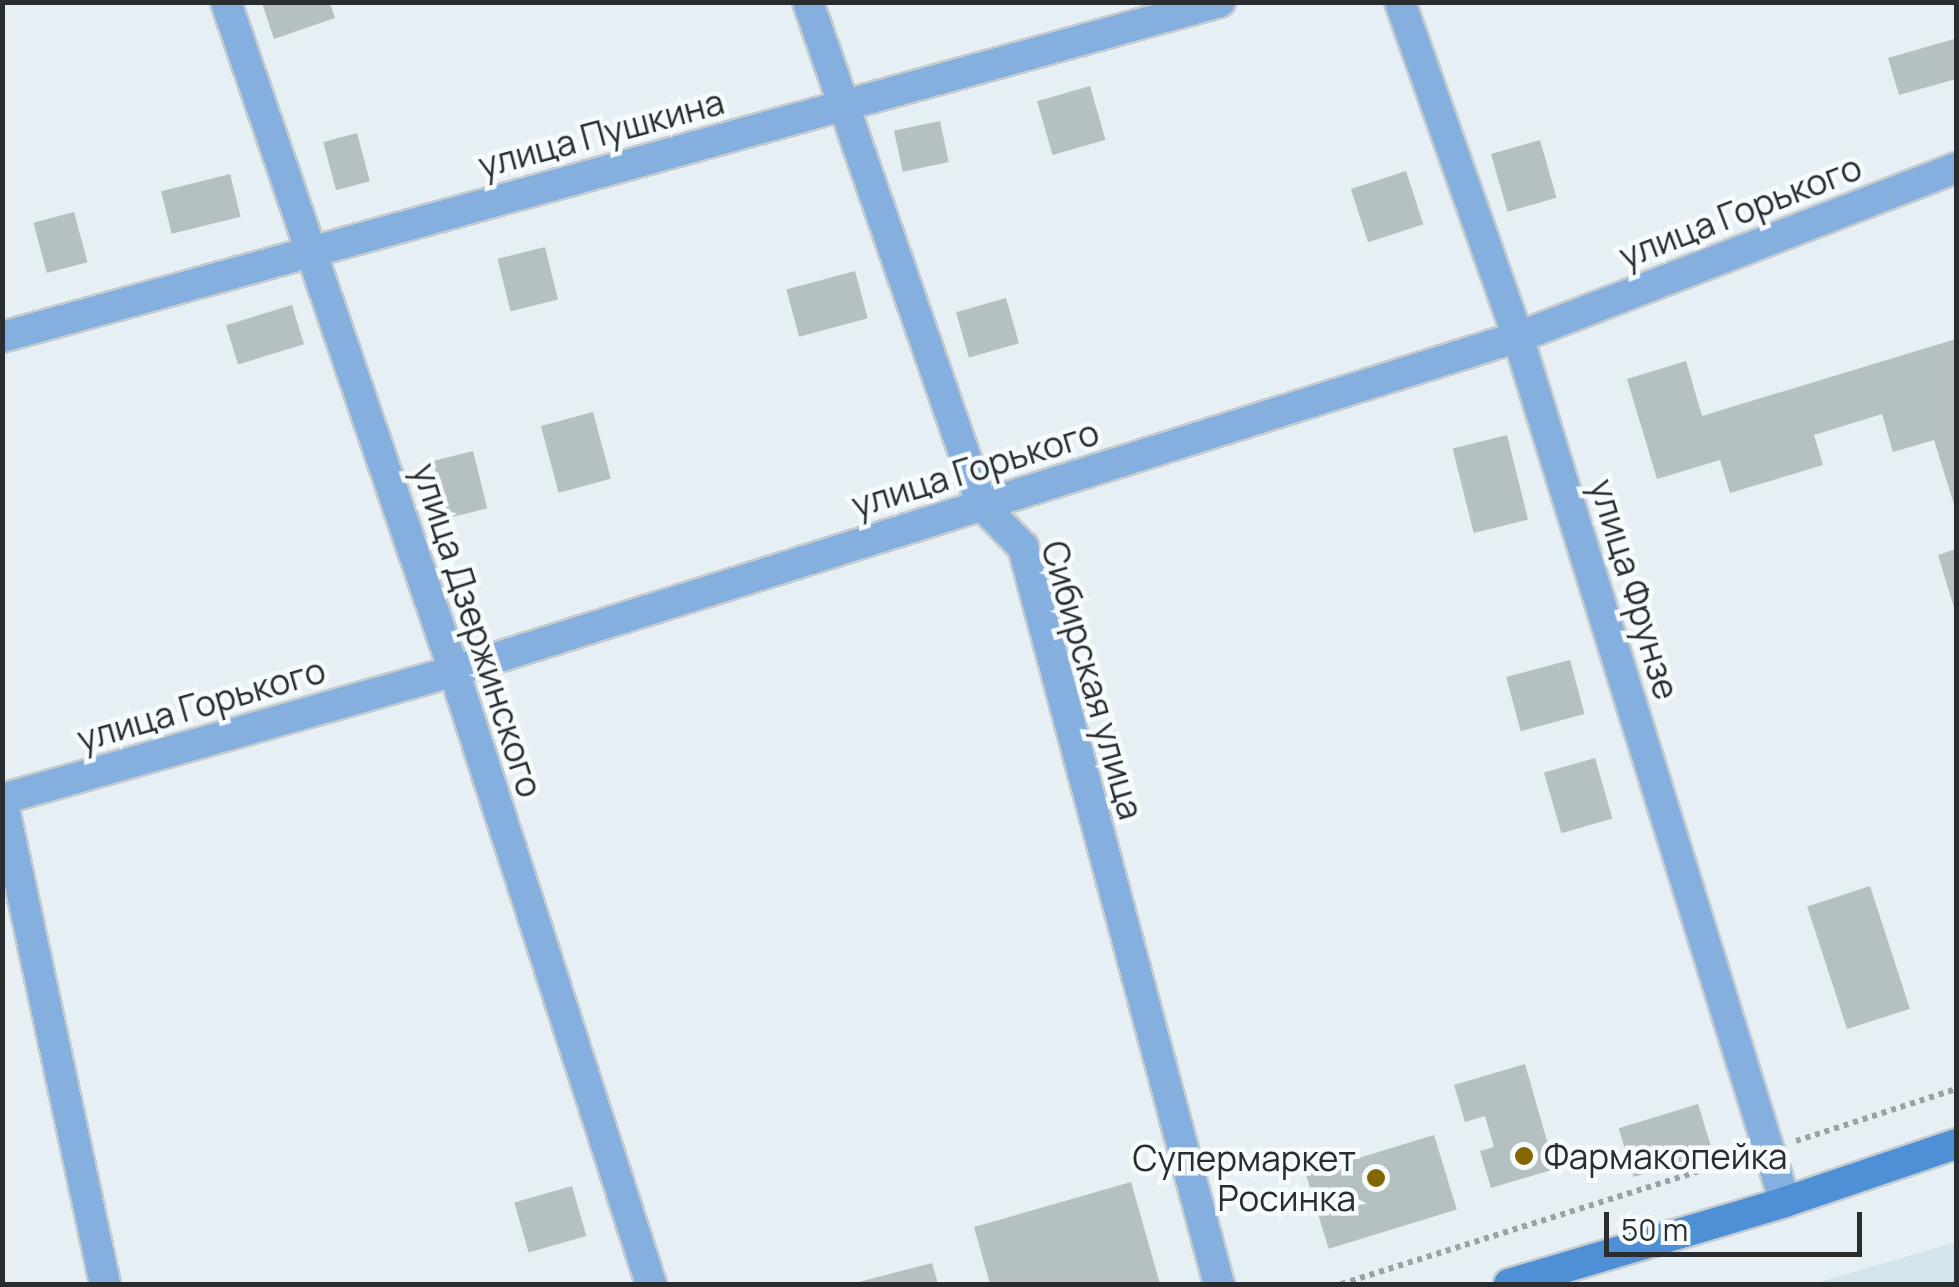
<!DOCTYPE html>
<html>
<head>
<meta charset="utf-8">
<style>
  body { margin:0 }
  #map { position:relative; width:1959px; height:1287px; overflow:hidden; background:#e6eff3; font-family:Manrope,sans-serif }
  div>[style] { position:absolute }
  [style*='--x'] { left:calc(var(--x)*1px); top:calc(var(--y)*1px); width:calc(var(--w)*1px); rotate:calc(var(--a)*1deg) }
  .built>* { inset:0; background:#d4e4ec }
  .building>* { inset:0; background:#b5c0c0; transform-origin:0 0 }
  .path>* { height:6px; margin-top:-3px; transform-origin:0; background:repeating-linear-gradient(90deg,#9ba2a5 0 5px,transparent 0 10px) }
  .roads { filter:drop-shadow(2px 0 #c4ccd0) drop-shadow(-2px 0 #c4ccd0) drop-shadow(0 2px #c4ccd0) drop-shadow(0 -2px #c4ccd0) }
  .street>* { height:30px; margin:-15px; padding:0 15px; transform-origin:15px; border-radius:15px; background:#85afdf }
  .secondary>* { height:30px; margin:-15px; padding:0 15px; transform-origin:15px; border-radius:15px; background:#4e8fd5 }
  .dots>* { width:28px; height:28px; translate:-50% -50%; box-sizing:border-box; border:5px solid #f6fcfe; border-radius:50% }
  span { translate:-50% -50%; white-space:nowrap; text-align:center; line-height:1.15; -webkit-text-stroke:9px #f6fcfe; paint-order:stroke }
  .street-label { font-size:35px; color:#2a2d2f }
  .poi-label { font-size:35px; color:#2a2d2f }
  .left { translate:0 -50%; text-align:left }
  .right { translate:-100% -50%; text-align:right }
  .frame { position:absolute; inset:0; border:5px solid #2a2d2f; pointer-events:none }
  .scale { position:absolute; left:1604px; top:1212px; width:258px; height:45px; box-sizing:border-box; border:5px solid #2a2d2f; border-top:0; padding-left:12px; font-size:30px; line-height:35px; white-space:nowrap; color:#2a2d2f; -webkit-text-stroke:8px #f6fcfe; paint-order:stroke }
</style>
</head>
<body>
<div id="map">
  <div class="built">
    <i style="clip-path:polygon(1956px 1242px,1956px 1284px,1813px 1284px)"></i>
  </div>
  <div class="building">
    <i style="clip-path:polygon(262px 3px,330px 3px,335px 18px,274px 39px)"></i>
    <i style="clip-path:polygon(1954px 39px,1956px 79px,1899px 95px,1888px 58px)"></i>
    <i style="left:1090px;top:86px;width:56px;height:55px;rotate:74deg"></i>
    <i style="left:940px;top:121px;width:42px;height:47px;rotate:78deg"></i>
    <i style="left:357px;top:133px;width:50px;height:35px;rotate:75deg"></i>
    <i style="left:1540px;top:140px;width:60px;height:51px;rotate:74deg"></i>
    <i style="left:1406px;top:171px;width:56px;height:58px;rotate:72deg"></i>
    <i style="left:230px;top:174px;width:44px;height:71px;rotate:76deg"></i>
    <i style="left:74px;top:212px;width:52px;height:42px;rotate:75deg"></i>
    <i style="left:545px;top:247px;width:54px;height:49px;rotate:76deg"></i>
    <i style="left:855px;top:271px;width:49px;height:71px;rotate:75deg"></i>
    <i style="left:1006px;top:298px;width:47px;height:52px;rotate:74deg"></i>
    <i style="left:292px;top:305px;width:41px;height:69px;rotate:73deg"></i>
    <i style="clip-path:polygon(1956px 339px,1956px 511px,1934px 440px,1893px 452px,1882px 414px,1814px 435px,1823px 465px,1730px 493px,1720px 460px,1657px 479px,1627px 379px,1686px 361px,1702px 416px)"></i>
    <i style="left:593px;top:412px;width:69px;height:54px;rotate:75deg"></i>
    <i style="left:1507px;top:435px;width:87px;height:56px;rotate:76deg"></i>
    <i style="left:473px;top:451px;width:59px;height:41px;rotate:76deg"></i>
    <i style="clip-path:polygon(1956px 549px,1956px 614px,1938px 555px)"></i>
    <i style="left:1570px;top:660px;width:56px;height:66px;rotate:75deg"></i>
    <i style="left:1595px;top:758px;width:63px;height:53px;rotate:74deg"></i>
    <i style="left:1870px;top:886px;width:129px;height:66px;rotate:72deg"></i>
    <i style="clip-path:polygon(1525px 1064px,1555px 1169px,1491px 1188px,1480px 1151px,1494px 1147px,1485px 1116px,1465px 1122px,1454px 1085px)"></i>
    <i style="left:1698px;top:1104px;width:51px;height:83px;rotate:73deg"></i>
    <i style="left:1434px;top:1135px;width:78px;height:134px;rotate:73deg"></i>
    <i style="clip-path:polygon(1131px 1182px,1160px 1284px,990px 1284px,974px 1227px)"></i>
    <i style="left:572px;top:1186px;width:52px;height:60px;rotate:74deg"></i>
    <i style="clip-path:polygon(932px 1263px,938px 1284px,855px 1284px,855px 1283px)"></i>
  </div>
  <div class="path">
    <i style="--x:1796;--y:1141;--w:168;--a:-18"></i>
    <i style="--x:1341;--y:1284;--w:419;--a:-17.5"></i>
  </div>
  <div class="roads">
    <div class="street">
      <i style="--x:226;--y:2;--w:707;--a:71.18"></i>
      <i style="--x:454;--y:671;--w:644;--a:72.18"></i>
      <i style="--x:808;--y:2;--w:532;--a:70.92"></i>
      <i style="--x:982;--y:505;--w:59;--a:45.7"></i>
      <i style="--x:1023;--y:547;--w:763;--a:75.11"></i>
      <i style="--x:1400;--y:2;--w:355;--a:70.6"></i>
      <i style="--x:1518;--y:337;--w:905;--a:72.85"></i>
      <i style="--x:2;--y:337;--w:1263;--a:-15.38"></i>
      <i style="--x:2;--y:799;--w:470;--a:-15.8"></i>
      <i style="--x:454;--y:671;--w:1115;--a:-17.43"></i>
      <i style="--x:1518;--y:337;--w:469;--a:-21.1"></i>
      <i style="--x:2;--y:799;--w:496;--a:78"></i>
    </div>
    <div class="secondary">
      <i style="--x:1509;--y:1284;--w:288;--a:-16.5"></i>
      <i style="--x:1785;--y:1202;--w:181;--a:-18.7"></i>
    </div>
  </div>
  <div class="dots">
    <i style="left:1524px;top:1156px;background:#846700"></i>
    <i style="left:1376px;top:1178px;background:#846700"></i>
  </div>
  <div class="street-label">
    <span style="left:601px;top:133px;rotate:-15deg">улица Пушкина</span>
    <span style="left:1740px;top:211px;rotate:-21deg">улица Горького</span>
    <span style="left:975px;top:468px;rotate:-17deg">улица Горького</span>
    <span style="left:1635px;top:589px;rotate:73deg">улица Фрунзе</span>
    <span style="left:478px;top:630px;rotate:72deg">улица Дзержинского</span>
    <span style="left:1093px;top:680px;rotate:74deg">Сибирская улица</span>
    <span style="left:201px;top:704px;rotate:-16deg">улица Горького</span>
  </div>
  <div class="poi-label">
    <span class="left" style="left:1544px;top:1156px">Фармакопейка</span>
    <span class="right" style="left:1356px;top:1178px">Супермаркет<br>Росинка</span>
  </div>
  <div class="frame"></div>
  <div class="scale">50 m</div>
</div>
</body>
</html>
